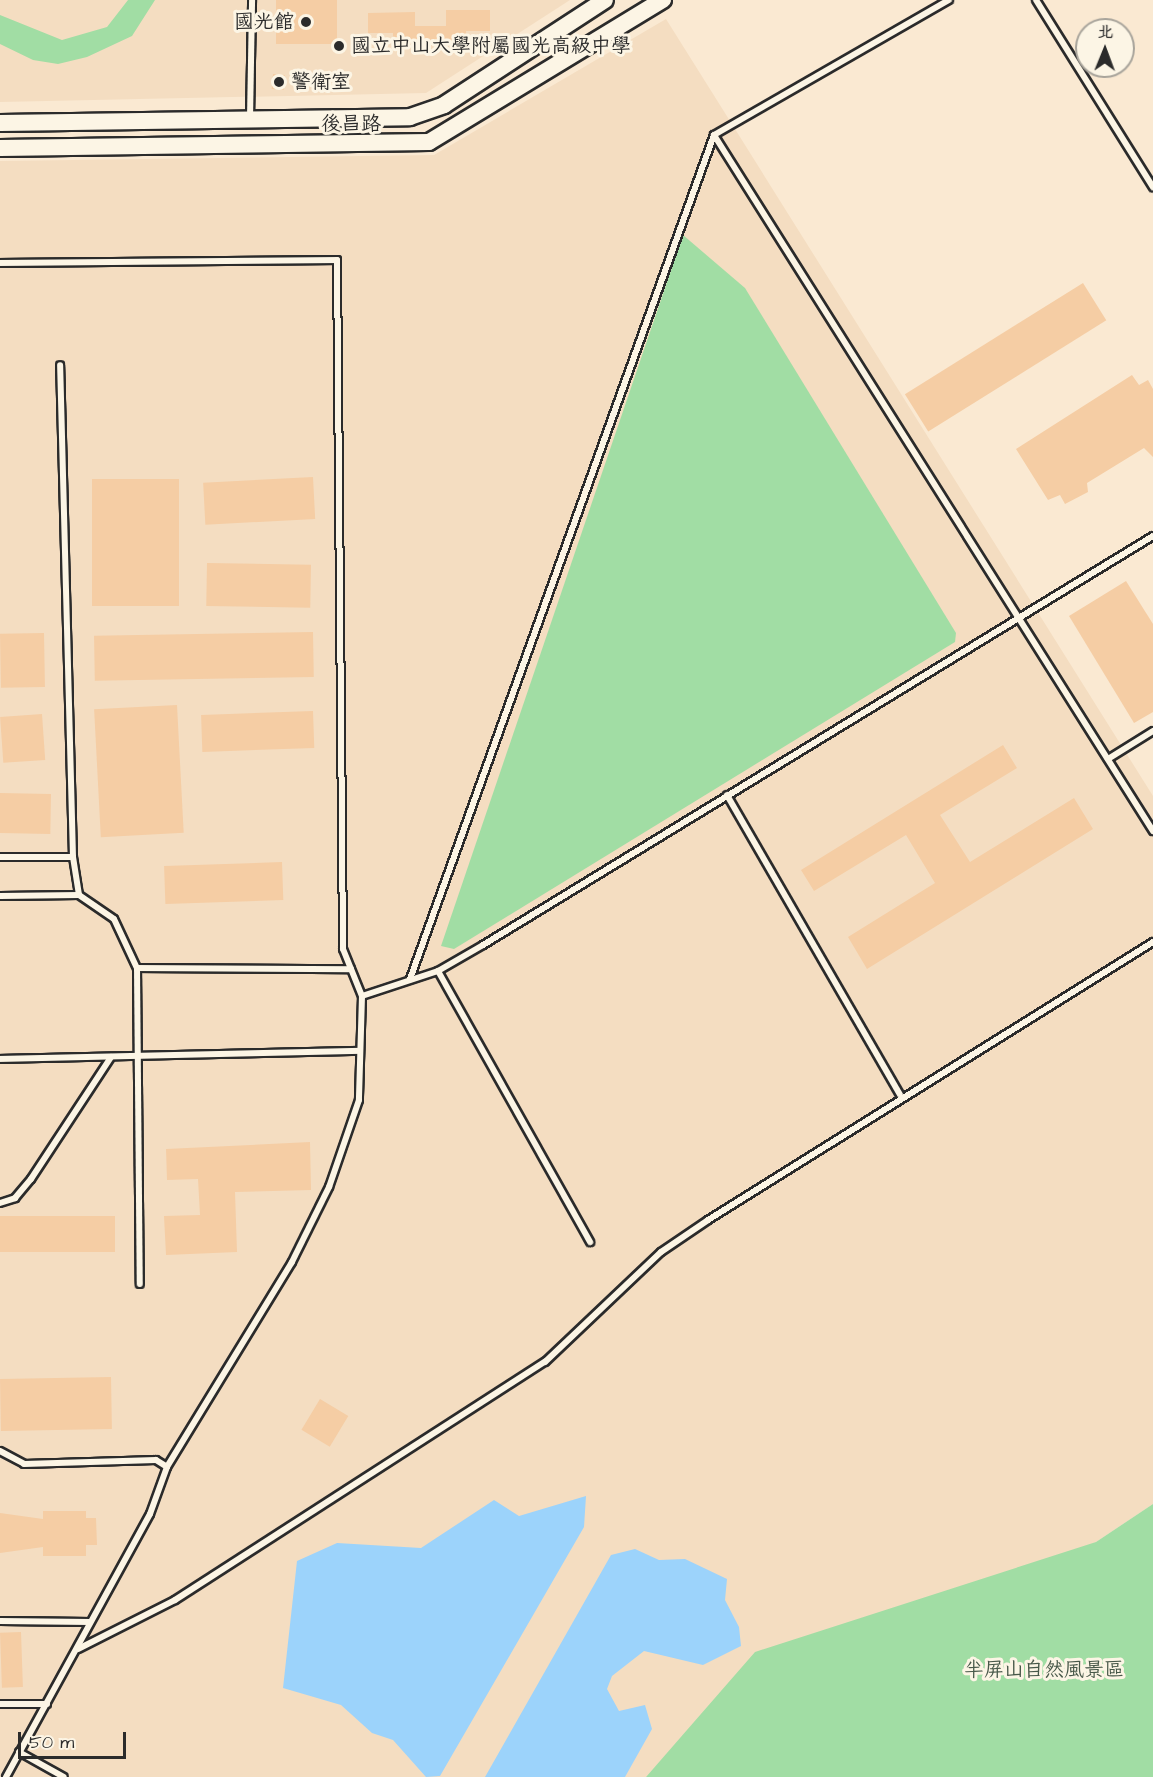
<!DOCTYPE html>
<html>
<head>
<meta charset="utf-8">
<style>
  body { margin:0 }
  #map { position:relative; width:1153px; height:1777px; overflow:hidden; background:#fae9d2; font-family:"Architects Daughter","LXGW WenKai TC",sans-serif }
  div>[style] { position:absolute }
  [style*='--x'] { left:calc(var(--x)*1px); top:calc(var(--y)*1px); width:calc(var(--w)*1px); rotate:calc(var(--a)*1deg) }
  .built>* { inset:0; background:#f4ddc1 }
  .green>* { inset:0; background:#a1dda4 }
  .water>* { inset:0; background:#9cd3fb }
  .building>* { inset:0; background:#f5cda4; transform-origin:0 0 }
  .roads { filter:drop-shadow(2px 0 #2b2b2b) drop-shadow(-2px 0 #2b2b2b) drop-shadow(0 2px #2b2b2b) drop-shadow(0 -2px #2b2b2b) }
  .lane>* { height:6px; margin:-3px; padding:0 3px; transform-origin:3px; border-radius:3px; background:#fcf5e5 }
  .secondary>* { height:16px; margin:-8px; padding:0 8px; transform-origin:8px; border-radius:8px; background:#fcf5e5 }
  .dots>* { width:16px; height:16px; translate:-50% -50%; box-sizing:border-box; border:3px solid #fcf5e5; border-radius:50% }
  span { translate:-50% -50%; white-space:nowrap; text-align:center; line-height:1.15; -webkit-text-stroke:6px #fcf5e5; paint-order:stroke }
  .poi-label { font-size:20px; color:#2b2b2b }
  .right { translate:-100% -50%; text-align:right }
  .left { translate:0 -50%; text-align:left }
  .street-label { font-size:20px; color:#2b2b2b }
  .park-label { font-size:20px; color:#485849 }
  .north { position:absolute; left:1075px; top:18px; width:60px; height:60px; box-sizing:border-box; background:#fcf5e5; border:2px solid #a8a49b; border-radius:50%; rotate:1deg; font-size:16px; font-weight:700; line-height:24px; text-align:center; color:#2b2b2b }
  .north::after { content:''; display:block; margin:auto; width:21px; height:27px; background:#2b2b2b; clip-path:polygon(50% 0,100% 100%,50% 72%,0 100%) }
  .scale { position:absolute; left:18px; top:1732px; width:108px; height:27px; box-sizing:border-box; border:3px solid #2b2b2b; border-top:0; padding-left:8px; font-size:18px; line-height:21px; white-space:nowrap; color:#2b2b2b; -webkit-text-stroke:4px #fcf5e5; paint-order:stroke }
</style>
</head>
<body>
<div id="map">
  <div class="built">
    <i style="clip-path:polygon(0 0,570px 0,426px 93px,0 102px)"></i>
    <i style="clip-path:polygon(666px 19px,1153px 796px,1153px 1504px,1096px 1542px,696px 1721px,646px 1777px,0 1777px,0 161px,434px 155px)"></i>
  </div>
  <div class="green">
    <i style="clip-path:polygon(128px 0,155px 0,132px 36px,87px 57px,58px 64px,33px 60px,0 44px,0 15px,62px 40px,107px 27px)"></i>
    <i style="clip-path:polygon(683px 235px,745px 288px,956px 633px,955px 642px,454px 949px,441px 946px)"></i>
    <i style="clip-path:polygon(1153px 1504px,1153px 1777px,646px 1777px,755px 1652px,1096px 1542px)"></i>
  </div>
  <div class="water">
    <i style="clip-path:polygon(586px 1496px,584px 1527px,440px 1776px,426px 1777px,393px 1740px,372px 1733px,341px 1705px,283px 1688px,297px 1561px,337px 1543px,421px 1548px,494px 1500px,519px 1516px)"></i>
    <i style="clip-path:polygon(635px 1549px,659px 1560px,685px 1559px,727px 1579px,725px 1600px,739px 1627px,741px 1646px,703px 1665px,644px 1651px,612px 1676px,607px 1689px,619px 1711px,645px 1705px,652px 1729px,625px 1777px,485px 1777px,611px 1555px)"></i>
  </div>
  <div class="building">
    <i style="left:276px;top:0;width:61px;height:44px"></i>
    <i style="clip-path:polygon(446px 10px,490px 10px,490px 31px,466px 31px,467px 45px,393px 46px,393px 33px,368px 33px,368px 13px,415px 12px,415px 26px,446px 26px)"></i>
    <i style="left:273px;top:74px;width:12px;height:15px;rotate:5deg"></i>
    <i style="left:1083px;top:283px;width:44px;height:210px;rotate:58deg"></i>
    <i style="clip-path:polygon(1132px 375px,1139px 385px,1148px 380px,1153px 389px,1153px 457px,1144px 448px,1087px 483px,1088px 492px,1065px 504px,1060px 495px,1048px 500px,1016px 449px)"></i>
    <i style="left:313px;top:477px;width:42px;height:110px;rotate:87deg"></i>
    <i style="left:179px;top:479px;width:127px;height:87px;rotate:90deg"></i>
    <i style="left:207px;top:563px;width:104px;height:43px;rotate:1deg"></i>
    <i style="clip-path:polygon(1126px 581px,1153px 624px,1153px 712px,1134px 723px,1069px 616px)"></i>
    <i style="left:313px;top:632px;width:45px;height:219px;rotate:89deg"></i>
    <i style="left:44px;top:633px;width:54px;height:44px;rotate:89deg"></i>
    <i style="left:177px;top:705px;width:128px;height:83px;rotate:87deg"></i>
    <i style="left:313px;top:711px;width:37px;height:112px;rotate:88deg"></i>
    <i style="left:42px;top:714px;width:46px;height:42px;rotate:86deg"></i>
    <i style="clip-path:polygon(1003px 745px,1017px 768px,940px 815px,970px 862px,1074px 798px,1093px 829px,867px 969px,848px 937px,935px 883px,906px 835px,814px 891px,801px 870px)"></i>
    <i style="left:0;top:793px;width:51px;height:40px;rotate:1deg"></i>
    <i style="left:282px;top:862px;width:38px;height:118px;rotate:88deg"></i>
    <i style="clip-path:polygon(310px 1142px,311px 1190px,235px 1192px,237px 1252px,166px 1255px,164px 1216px,200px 1215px,198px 1179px,167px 1180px,166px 1149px)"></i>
    <i style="left:0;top:1216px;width:115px;height:36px"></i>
    <i style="left:111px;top:1377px;width:52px;height:111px;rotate:89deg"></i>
    <i style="left:320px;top:1399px;width:33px;height:36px;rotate:31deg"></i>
    <i style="clip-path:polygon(43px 1511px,86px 1511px,86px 1518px,96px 1518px,97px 1545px,86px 1545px,86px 1556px,43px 1556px,43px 1547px,0 1553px,0 1513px,43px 1519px)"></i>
    <i style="left:21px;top:1632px;width:55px;height:21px;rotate:88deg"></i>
  </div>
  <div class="roads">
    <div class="lane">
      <i style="--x:1036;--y:0;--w:221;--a:58"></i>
      <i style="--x:250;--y:119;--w:119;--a:-89"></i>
      <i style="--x:714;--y:135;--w:823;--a:57.76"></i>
      <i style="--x:0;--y:263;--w:337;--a:-0.5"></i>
      <i style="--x:337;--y:260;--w:689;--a:89.5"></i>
      <i style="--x:343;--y:949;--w:51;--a:68"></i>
      <i style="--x:362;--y:996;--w:104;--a:91.7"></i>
      <i style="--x:359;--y:1100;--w:92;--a:109"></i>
      <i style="--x:329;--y:1187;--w:84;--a:116.3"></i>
      <i style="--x:292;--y:1262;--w:240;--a:121.4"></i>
      <i style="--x:167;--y:1467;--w:50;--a:109.9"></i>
      <i style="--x:150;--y:1514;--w:300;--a:118.7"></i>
      <i style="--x:1108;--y:759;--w:53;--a:-31.9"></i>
      <i style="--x:727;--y:795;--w:346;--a:60"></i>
      <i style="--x:0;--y:857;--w:73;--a:0"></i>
      <i style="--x:73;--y:857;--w:492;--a:-91.5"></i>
      <i style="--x:73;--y:857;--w:38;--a:81"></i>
      <i style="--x:0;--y:896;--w:79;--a:-0.7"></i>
      <i style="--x:79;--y:895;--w:42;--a:34.4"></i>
      <i style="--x:114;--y:919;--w:54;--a:64.9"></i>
      <i style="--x:137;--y:968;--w:214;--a:0.3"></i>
      <i style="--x:137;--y:968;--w:316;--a:89.5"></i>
      <i style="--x:438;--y:971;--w:311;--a:60.7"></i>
      <i style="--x:410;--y:979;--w:897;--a:-70.19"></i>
      <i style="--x:714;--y:135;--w:271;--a:-29.9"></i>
      <i style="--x:362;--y:996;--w:80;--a:-18.2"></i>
      <i style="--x:438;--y:971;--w:52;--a:-30"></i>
      <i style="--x:483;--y:945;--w:785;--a:-31.4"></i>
      <i style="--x:0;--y:1059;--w:360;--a:-1.3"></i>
      <i style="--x:0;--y:1203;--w:16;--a:-18"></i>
      <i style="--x:15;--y:1198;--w:25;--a:-50"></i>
      <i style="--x:31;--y:1179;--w:146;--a:-56.7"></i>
      <i style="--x:0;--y:1451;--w:27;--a:28"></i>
      <i style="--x:24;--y:1464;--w:132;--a:-1.7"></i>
      <i style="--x:156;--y:1460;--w:13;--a:32"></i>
      <i style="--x:0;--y:1621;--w:90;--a:0.6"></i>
      <i style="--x:78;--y:1649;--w:109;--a:-26.8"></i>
      <i style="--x:175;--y:1600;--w:440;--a:-32.8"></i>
      <i style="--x:545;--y:1362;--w:160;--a:-43.5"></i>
      <i style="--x:661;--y:1252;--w:57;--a:-34.2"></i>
      <i style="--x:708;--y:1220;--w:525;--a:-31.99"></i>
      <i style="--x:0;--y:1704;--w:47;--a:0"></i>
      <i style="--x:19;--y:1752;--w:51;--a:29.1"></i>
    </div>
    <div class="secondary">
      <i style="--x:0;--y:123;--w:410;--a:-0.8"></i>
      <i style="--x:410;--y:117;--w:36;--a:-19"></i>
      <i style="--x:444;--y:105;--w:192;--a:-33.1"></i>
      <i style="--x:0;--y:148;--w:429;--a:-0.8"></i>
      <i style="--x:429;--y:142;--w:274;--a:-31.3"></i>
    </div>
  </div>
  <div class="dots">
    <i style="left:306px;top:22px;background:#2b2b2b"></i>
    <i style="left:339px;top:46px;background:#2b2b2b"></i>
    <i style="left:279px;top:82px;background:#2b2b2b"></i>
  </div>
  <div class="poi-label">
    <span class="right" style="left:294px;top:22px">國光館</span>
    <span class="left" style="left:351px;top:46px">國立中山大學附屬國光高級中學</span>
    <span class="left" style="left:291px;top:82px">警衛室</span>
  </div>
  <div class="street-label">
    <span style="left:351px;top:124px">後昌路</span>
  </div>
  <div class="park-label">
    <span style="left:1044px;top:1670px">半屏山自然風景區</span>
  </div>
  <div class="north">北</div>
  <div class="scale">50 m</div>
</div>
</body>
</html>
